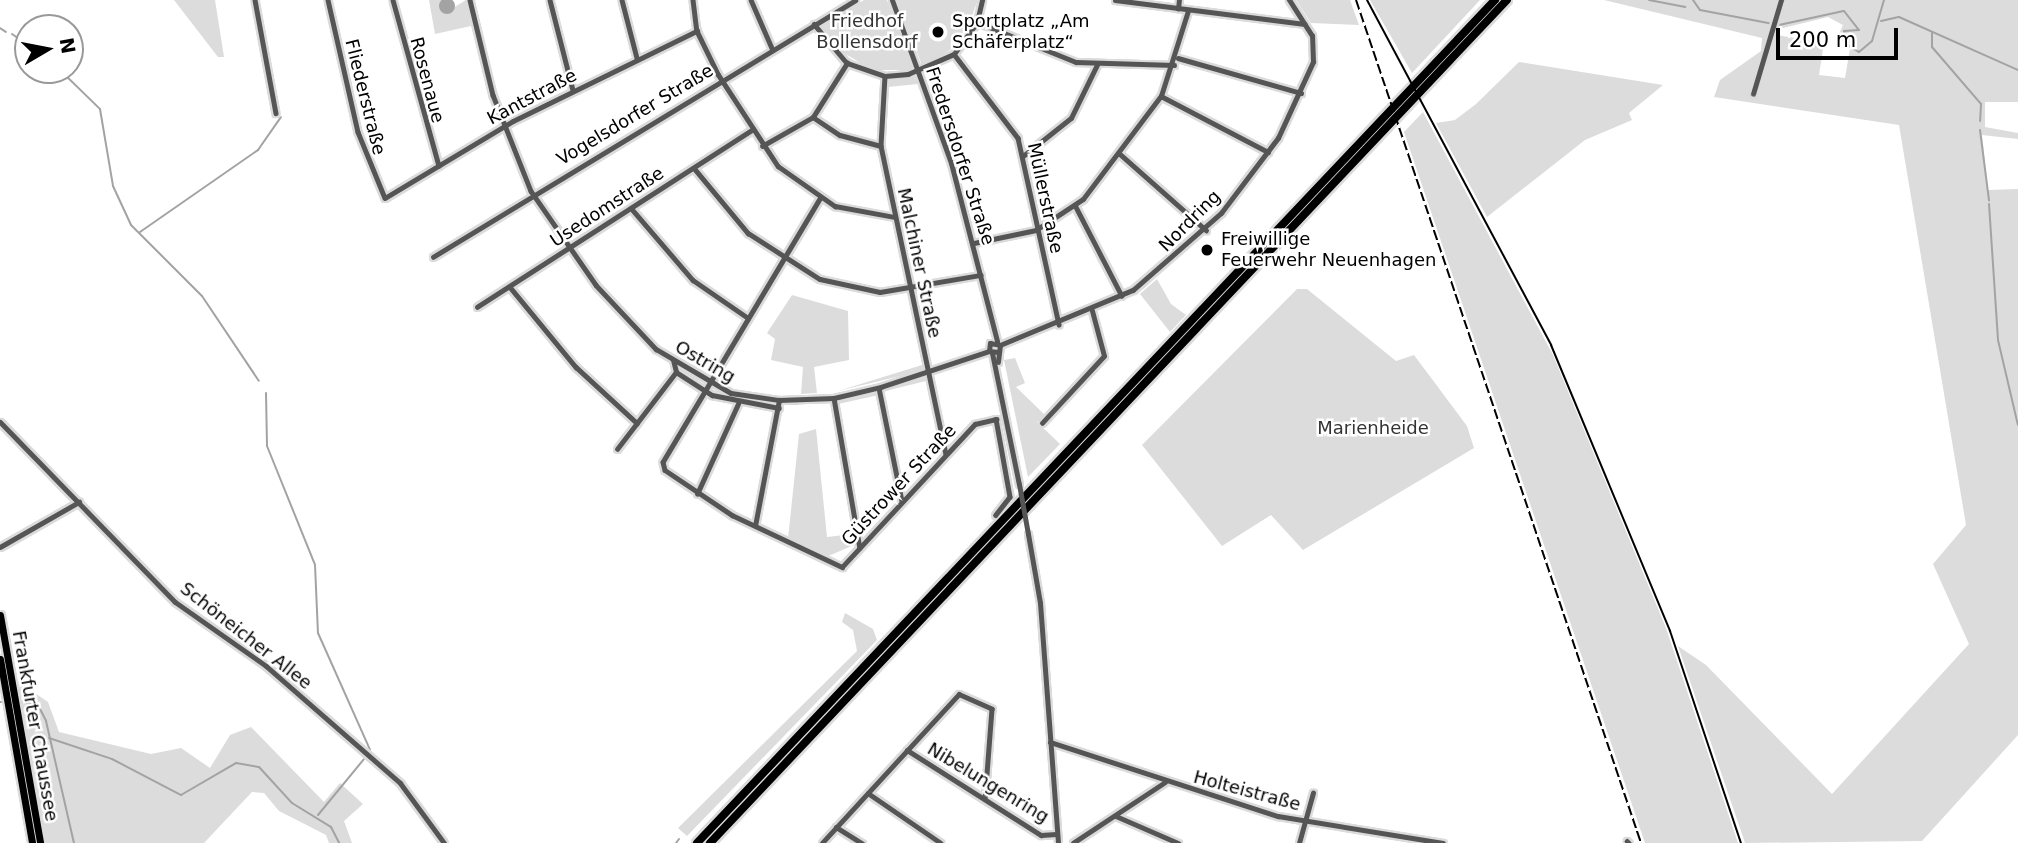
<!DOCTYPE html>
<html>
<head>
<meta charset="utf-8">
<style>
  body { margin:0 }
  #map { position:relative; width:2018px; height:843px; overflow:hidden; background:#fff; font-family:"DejaVu Sans",sans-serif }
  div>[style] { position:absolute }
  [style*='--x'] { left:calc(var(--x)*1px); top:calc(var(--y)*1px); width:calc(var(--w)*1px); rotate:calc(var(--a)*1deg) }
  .green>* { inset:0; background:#dcdcdc; transform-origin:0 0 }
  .water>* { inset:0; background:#a3a3a3 }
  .round { border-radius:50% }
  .stream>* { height:2px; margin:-1px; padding:0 1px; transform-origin:1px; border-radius:1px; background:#a3a3a3 }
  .roads { filter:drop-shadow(2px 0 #dbdbdb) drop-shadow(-2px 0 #dbdbdb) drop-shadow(0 2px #dbdbdb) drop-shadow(0 -2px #dbdbdb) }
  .minor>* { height:4.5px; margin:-2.25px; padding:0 2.25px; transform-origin:2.25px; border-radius:2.25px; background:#555 }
  .tertiary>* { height:5px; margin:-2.5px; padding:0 2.5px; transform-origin:2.5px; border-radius:2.5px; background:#555 }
  .primary>* { height:7px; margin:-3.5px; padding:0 3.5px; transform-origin:3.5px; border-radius:3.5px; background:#000 }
  .motorway>* { height:8px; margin:-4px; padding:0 4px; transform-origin:4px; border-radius:4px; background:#000 }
  .tram>* { height:2px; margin:-1px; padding:0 1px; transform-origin:1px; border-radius:1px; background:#000 }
  .rail>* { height:2px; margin-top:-1px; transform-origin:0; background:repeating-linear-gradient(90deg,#000 0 10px,transparent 0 13.5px) }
  .tertiary-bridge>* { height:5px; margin:-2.5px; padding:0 2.5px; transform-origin:2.5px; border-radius:2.5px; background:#555 }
  .dots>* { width:19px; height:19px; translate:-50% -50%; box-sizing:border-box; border:4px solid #fff; border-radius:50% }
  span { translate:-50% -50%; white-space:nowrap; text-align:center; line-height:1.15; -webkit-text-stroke:5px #fff; paint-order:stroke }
  .park-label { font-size:18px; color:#333 }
  .poi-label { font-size:18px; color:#000 }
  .left { translate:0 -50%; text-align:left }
  .street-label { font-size:18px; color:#000 }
  .north { position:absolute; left:14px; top:14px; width:70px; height:70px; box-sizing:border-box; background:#fff; border:2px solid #999; border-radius:50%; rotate:80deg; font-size:19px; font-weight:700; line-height:28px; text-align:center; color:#000 }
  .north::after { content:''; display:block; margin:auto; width:24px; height:32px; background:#000; clip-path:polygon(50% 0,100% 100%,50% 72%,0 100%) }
  .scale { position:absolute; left:1776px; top:28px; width:122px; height:32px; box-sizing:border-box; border:4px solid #000; border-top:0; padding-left:9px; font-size:21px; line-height:24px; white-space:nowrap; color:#000; -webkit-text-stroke:5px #fff; paint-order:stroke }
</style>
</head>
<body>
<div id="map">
  <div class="green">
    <i style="clip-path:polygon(174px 0,215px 0,224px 57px,218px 57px)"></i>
    <i style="clip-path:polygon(429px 0,444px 0,448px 11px,466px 0,471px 26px,435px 34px)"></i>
    <i style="clip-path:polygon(864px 0,887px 0,913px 70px,873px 70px,833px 47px,819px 27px)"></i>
    <i style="clip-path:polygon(897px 0,978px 0,962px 42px,923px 68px)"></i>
    <i style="clip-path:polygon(1296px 0,1350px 0,1359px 25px,1311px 23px)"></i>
    <i style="clip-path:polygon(1370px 0,1480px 0,1412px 73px)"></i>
    <i style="clip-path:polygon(1604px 0,1779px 0,1762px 52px,1776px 35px,1824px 43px,1819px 75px,1845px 78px,1850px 49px,1838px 36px,1843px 25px,1828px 17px,1783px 28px,1776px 20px,1783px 0,2018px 0,2018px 102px,1985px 102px,1985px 127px,2018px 133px,2018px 139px,1982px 135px,1988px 190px,2018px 189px,2018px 735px,1922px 841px,1745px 843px,1678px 646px,1706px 665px,1832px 794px,1969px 644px,1933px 564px,1966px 525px,1899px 125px,1714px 97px,1720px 80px,1761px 51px,1762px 38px)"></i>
    <i style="clip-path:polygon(1519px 62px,1663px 85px,1629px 113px,1632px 120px,1585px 140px,1487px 217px,1436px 123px,1455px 120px,1476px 104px)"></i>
    <i style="clip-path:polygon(915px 77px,918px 84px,888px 87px,885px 97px,887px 79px)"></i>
    <i style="clip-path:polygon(1423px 112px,1553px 355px,1666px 628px,1738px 843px,1645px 843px,1404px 132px)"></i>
    <i style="clip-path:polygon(1157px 279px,1171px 304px,1186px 315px,1170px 332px,1140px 294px)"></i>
    <i style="clip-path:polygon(1297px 289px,1307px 289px,1396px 361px,1414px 355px,1467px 426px,1474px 448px,1303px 550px,1271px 515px,1222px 546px,1142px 445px)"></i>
    <i style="clip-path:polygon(792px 295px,848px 311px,849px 360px,814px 367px,817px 393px,801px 394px,803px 367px,771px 360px,775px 339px,767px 333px)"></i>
    <i style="clip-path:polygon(922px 354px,925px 370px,838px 391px,922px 365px)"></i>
    <i style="clip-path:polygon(1015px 358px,1025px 383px,1016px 387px,1045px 415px,1037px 422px,1060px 444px,1028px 477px,1004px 360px)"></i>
    <i style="left:925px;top:377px;width:4px;height:42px;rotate:76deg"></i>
    <i style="clip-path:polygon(877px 391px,879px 395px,838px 404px,839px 399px)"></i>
    <i style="clip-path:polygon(816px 429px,827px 537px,853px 534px,854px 545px,826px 557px,788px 539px,799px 434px)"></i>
    <i style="clip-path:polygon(845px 613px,873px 629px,877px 640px,687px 836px,678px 828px,857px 651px,853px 630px,842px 622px)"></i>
    <i style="clip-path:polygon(16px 680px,48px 702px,59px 732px,151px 754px,181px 748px,210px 768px,230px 735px,251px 727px,324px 802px,340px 783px,363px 804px,344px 821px,352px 843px,329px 843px,326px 835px,279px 811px,264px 793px,252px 792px,204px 843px,43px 843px)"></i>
  </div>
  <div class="water">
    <i class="round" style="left:439px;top:-2px;width:16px;height:16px"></i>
  </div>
  <div class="stream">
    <i style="--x:1649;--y:0;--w:37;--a:11"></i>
    <i style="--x:1693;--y:0;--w:12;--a:55"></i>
    <i style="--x:1700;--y:10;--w:80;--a:10.8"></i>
    <i style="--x:1779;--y:25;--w:66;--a:-12.2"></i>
    <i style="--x:1844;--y:11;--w:24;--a:52"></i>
    <i style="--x:1859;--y:30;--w:15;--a:176"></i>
    <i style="--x:1844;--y:31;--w:13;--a:81"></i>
    <i style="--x:1846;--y:44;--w:15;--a:32"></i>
    <i style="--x:1859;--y:52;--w:17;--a:-40"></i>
    <i style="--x:1872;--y:41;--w:43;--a:-73.7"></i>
    <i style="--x:1881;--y:21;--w:18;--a:-13"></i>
    <i style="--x:1899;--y:17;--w:130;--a:24"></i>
    <i style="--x:0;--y:28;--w:7;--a:34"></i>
    <i style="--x:1932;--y:33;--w:14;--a:90"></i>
    <i style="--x:1932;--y:47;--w:75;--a:49.3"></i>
    <i style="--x:1981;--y:104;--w:17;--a:93"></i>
    <i style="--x:12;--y:34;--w:19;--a:35"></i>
    <i style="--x:60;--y:70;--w:56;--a:44.3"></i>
    <i style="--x:100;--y:109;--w:78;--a:80.4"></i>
    <i style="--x:113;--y:186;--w:43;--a:65.2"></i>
    <i style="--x:131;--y:225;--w:100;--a:45"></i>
    <i style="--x:202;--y:296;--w:102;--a:56.2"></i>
    <i style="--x:1980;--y:130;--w:71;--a:82.7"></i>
    <i style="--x:1989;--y:204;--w:136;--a:86.2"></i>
    <i style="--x:1998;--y:340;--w:87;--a:76.8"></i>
    <i style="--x:140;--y:232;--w:144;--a:-34.8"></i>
    <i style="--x:258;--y:150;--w:40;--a:-55.1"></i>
    <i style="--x:679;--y:368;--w:31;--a:36"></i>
    <i style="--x:712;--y:391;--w:13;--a:18"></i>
    <i style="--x:266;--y:393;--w:53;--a:88.9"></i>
    <i style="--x:267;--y:446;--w:128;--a:68"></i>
    <i style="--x:315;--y:565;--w:68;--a:87.5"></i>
    <i style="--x:318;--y:633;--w:128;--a:66"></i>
    <i style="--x:783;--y:404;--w:14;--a:0"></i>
    <i style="--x:0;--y:702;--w:1;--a:0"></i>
    <i style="--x:20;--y:702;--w:18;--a:9"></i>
    <i style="--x:38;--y:705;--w:18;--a:63"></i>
    <i style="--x:46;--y:721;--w:125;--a:77.1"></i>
    <i style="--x:49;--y:738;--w:66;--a:18.4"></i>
    <i style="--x:112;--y:759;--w:78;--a:27.6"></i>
    <i style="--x:181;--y:795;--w:64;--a:-30.2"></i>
    <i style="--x:236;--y:763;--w:23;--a:10"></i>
    <i style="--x:259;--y:767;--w:49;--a:47.5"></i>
    <i style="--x:292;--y:803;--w:46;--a:31.6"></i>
    <i style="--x:331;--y:827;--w:18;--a:63"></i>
    <i style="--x:318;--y:815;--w:72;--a:-50.6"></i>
    <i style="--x:676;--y:843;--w:5;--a:-53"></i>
  </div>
  <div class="roads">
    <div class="minor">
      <i style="--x:255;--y:0;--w:115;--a:79.5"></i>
      <i style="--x:328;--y:0;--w:135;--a:77.2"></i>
      <i style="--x:358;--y:132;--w:71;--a:67.8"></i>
      <i style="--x:385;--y:198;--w:149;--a:-31"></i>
      <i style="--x:513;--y:121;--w:205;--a:-26.1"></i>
      <i style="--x:393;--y:0;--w:172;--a:74.5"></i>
      <i style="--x:470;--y:0;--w:98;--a:76.4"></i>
      <i style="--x:493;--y:95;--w:103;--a:68.4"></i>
      <i style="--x:531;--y:191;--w:114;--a:55.3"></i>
      <i style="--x:596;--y:285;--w:88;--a:46.8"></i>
      <i style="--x:656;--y:349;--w:87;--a:30.4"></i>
      <i style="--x:731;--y:393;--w:49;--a:8.3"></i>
      <i style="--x:779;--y:400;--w:55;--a:-2.1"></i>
      <i style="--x:834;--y:398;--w:48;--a:-13.2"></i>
      <i style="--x:881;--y:387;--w:114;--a:-18.4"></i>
      <i style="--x:550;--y:0;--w:93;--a:75.7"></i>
      <i style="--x:622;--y:0;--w:60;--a:75.5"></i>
      <i style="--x:693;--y:0;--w:31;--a:83"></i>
      <i style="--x:697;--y:31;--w:48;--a:64"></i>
      <i style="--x:718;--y:74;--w:110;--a:56.9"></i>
      <i style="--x:778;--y:166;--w:70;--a:35.1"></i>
      <i style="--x:835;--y:206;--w:61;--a:10.4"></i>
      <i style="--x:751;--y:0;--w:52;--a:66.4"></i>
      <i style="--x:1115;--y:0;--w:191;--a:7.2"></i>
      <i style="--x:1178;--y:9;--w:9;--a:-84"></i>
      <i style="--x:977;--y:22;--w:107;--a:22"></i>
      <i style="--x:1076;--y:62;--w:98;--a:1.8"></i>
      <i style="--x:814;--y:24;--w:51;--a:49.8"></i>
      <i style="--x:847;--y:63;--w:40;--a:18.9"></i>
      <i style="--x:885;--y:76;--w:23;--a:-5"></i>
      <i style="--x:908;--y:74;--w:50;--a:-23.5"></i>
      <i style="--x:954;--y:54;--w:39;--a:-54"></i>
      <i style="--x:977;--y:22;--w:23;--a:-77"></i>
      <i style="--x:954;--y:54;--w:106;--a:52.7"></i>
      <i style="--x:1018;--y:138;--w:191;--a:77.6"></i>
      <i style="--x:1178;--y:58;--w:128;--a:15.9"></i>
      <i style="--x:885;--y:76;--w:70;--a:93.3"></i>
      <i style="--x:881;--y:146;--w:315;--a:78.1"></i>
      <i style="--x:1753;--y:94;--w:98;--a:-73.4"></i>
      <i style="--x:1161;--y:96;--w:121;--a:27.6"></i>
      <i style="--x:813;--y:117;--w:32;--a:34"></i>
      <i style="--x:840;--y:135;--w:42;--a:15"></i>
      <i style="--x:762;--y:146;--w:59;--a:-29.6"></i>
      <i style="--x:813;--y:117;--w:64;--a:-57.8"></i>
      <i style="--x:1120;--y:154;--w:115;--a:41.5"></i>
      <i style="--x:1023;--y:156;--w:61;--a:-38.4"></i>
      <i style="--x:1071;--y:118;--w:59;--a:-63.9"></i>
      <i style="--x:694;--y:168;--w:85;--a:50.3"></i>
      <i style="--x:748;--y:233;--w:85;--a:32.6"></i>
      <i style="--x:820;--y:279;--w:61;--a:12.2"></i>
      <i style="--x:880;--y:292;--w:102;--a:-9.6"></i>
      <i style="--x:820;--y:199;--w:306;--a:120.8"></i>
      <i style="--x:663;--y:462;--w:8;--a:76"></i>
      <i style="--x:665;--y:470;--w:81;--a:33.9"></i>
      <i style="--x:732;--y:515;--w:122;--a:25.3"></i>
      <i style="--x:842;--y:567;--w:195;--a:-47.1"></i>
      <i style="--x:975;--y:424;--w:22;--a:-13"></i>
      <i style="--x:996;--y:419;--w:79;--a:79.8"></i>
      <i style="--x:1010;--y:497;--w:23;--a:128"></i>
      <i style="--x:1075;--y:205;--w:102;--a:62.7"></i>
      <i style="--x:631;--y:208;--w:95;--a:49.3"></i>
      <i style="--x:693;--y:280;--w:67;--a:34.6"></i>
      <i style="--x:974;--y:243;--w:63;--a:-11.8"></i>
      <i style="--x:1036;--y:230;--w:56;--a:-33.4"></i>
      <i style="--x:1083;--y:199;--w:129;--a:-52.9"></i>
      <i style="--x:1161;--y:96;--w:89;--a:-72.4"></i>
      <i style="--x:433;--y:257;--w:494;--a:-31.3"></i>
      <i style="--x:510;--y:287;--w:104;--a:50.5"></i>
      <i style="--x:576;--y:367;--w:83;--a:42.6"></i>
      <i style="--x:477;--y:307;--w:327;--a:-32.8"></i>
      <i style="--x:1000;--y:345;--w:144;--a:-22.5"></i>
      <i style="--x:1133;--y:290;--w:117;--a:-41.2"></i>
      <i style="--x:1221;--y:213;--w:94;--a:-52.8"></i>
      <i style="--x:1278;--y:138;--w:84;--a:-65.3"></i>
      <i style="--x:1313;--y:62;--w:26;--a:-92"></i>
      <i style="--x:1312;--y:36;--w:43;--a:-122.6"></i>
      <i style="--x:676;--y:372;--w:43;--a:32.6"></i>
      <i style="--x:712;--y:395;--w:68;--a:11"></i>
      <i style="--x:879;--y:388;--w:115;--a:78.5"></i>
      <i style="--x:834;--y:398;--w:152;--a:80.2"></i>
      <i style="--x:1042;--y:423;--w:91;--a:-47.2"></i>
      <i style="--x:1104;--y:356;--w:47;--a:-104.9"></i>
      <i style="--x:617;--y:449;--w:97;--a:-52.5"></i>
      <i style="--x:676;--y:372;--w:12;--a:-104"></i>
      <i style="--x:697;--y:494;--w:99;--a:-65.5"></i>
      <i style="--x:755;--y:526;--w:128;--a:-79.2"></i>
      <i style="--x:0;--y:547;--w:91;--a:-29.7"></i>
      <i style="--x:1050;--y:742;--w:240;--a:18"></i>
      <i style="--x:1278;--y:816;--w:167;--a:9.3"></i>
      <i style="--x:907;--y:750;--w:159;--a:32.4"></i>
      <i style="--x:1041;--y:835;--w:15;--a:-4"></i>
      <i style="--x:868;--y:793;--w:88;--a:34.4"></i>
      <i style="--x:1116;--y:816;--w:68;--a:23.5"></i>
      <i style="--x:836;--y:827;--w:31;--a:32"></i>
      <i style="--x:1627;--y:841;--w:3;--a:45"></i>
      <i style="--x:822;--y:843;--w:202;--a:-47.4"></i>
      <i style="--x:959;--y:694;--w:36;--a:24"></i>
      <i style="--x:992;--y:709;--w:90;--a:94.4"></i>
      <i style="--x:1073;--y:843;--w:110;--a:-33.5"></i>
      <i style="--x:1299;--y:843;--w:52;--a:-74.4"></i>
    </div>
    <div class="tertiary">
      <i style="--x:892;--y:0;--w:173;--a:70.1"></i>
      <i style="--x:951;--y:163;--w:184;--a:75.5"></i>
      <i style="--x:998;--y:352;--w:9;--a:-174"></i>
      <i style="--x:989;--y:351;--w:8;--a:-83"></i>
      <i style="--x:990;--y:343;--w:10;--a:11"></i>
      <i style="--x:1000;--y:345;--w:17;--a:97"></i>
      <i style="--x:992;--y:353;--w:134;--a:78.4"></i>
      <i style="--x:0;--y:422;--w:251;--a:45.8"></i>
      <i style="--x:175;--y:602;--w:111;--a:35.1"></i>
      <i style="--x:266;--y:666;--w:178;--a:41.1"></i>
      <i style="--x:400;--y:783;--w:74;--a:53.7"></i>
      <i style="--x:1028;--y:534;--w:70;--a:80.1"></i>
      <i style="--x:1040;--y:603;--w:241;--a:85.7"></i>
    </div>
    <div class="primary">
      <i style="--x:0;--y:615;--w:231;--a:80"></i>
      <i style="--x:0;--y:659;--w:187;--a:80.1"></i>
    </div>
    <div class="motorway">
      <i style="--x:697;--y:843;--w:1161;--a:-46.57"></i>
      <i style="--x:710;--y:843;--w:1160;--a:-46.61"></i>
    </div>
  </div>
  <div class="tram">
    <i style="--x:1367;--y:0;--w:391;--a:61.9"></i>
    <i style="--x:1551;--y:345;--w:310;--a:67.4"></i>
    <i style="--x:1670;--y:631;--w:224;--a:71.5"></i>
  </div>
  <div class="rail">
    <i style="--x:1356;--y:0;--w:890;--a:71.32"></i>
  </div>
  <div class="tertiary-bridge">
    <i style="--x:1019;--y:484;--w:51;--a:79.8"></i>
  </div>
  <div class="dots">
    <i style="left:938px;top:32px;background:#000"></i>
    <i style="left:1207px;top:250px;background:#000"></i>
  </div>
  <div class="park-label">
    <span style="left:867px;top:32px">Friedhof<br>Bollensdorf</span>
    <span style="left:1373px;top:428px">Marienheide</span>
  </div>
  <div class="poi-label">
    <span class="left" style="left:952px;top:32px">Sportplatz „Am<br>Schäferplatz“</span>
    <span class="left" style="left:1221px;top:250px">Freiwillige<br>Feuerwehr Neuenhagen</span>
  </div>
  <div class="street-label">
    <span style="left:427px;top:80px;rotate:75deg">Rosenaue</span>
    <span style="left:365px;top:97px;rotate:76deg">Fliederstraße</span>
    <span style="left:532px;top:97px;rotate:-28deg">Kantstraße</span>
    <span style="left:635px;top:115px;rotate:-31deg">Vogelsdorfer Straße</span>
    <span style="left:960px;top:156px;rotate:72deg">Fredersdorfer Straße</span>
    <span style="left:1045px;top:198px;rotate:78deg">Müllerstraße</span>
    <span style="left:607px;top:207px;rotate:-33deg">Usedomstraße</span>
    <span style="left:1190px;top:221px;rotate:-45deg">Nordring</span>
    <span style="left:919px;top:263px;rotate:78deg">Malchiner Straße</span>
    <span style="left:705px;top:362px;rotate:30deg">Ostring</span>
    <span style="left:899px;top:485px;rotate:-47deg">Güstrower Straße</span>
    <span style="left:246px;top:636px;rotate:38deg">Schöneicher Allee</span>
    <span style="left:35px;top:726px;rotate:80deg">Frankfurter Chaussee</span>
    <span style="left:988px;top:783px;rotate:31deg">Nibelungenring</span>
    <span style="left:1247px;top:791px;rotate:15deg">Holteistraße</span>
  </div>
  <div class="north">N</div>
  <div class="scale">200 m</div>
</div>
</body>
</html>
